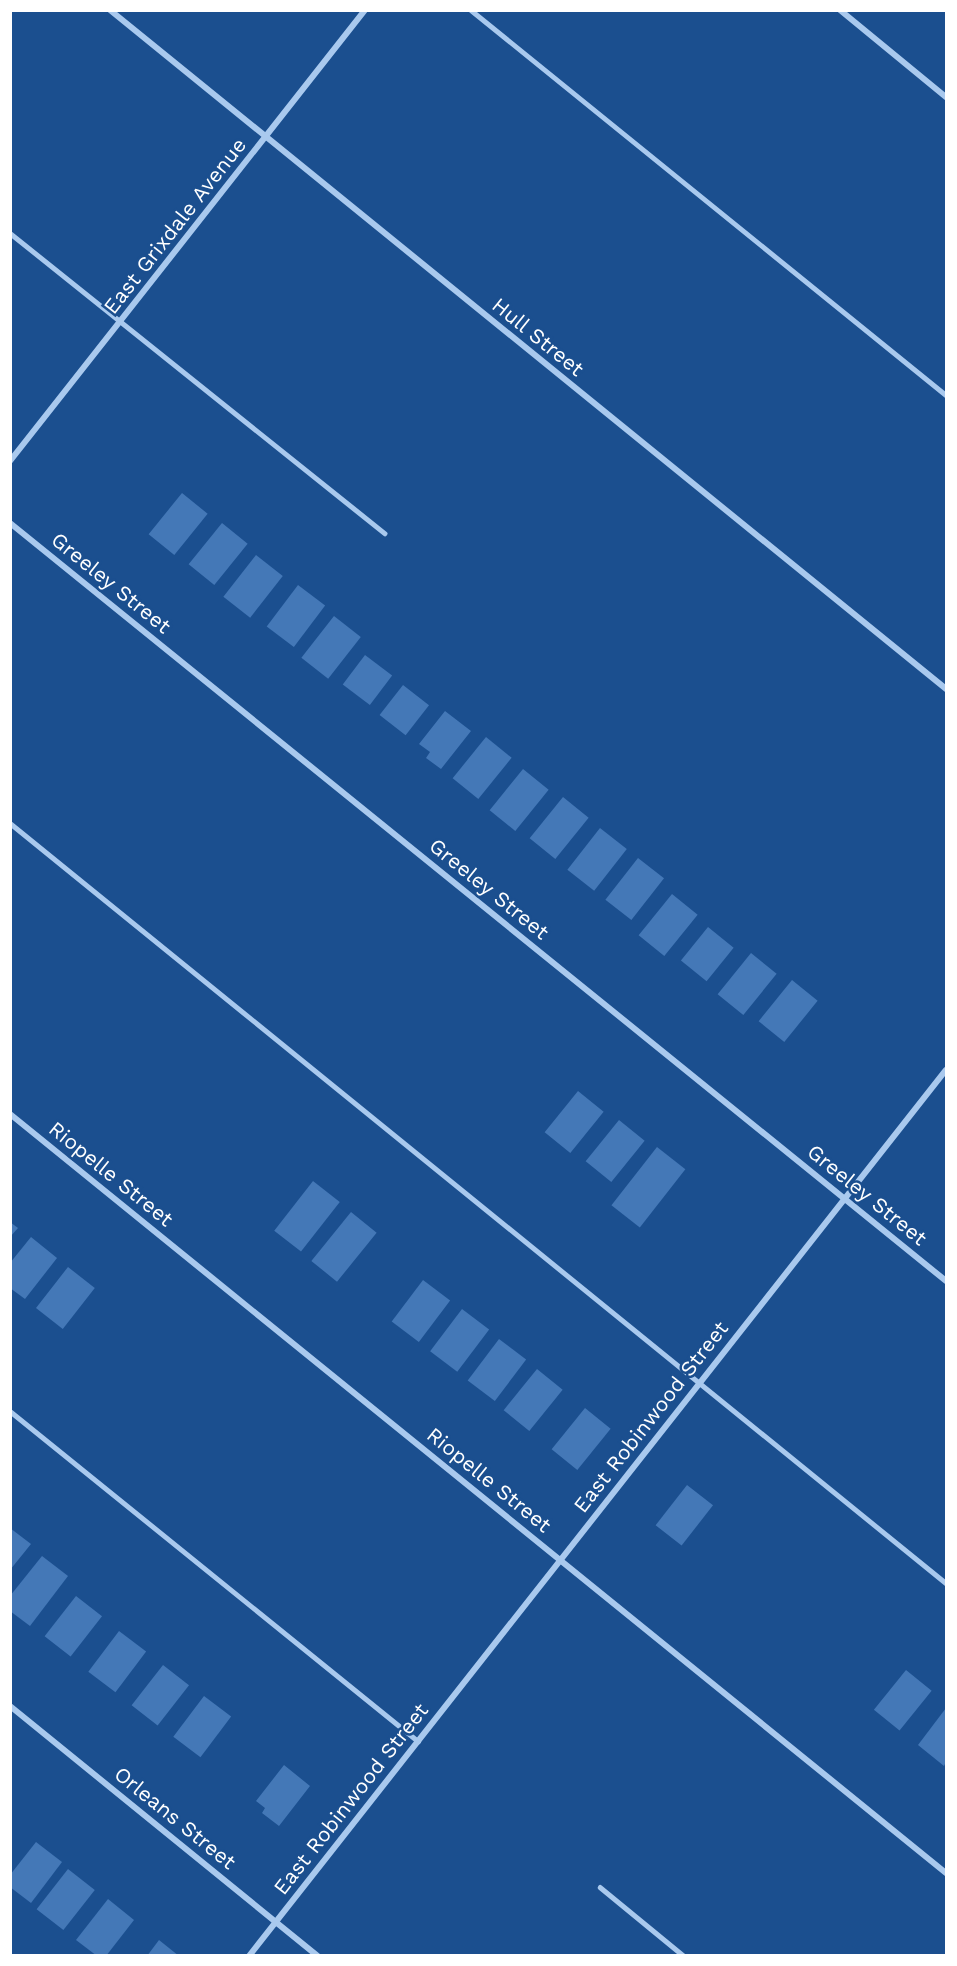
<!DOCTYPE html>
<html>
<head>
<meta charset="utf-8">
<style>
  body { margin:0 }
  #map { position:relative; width:957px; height:1966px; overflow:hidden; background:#1b4f8f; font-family:"Work Sans",sans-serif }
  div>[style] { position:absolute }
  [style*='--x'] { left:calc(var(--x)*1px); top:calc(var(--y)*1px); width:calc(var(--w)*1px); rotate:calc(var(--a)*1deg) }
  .building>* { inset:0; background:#4478b7; transform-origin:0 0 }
  .service>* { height:4.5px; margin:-2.25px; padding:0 2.25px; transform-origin:2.25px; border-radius:2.25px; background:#a9c9ee }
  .minor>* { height:6px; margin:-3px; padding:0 3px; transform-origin:3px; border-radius:3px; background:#a9c9ee }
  span { translate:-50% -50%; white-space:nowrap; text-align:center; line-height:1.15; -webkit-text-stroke:5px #1b4f8f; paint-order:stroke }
  .street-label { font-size:21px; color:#fff }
  .frame { position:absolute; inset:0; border:12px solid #fff; pointer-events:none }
</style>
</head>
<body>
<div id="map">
  <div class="building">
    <i style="left:182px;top:493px;width:33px;height:53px;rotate:39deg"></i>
    <i style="left:222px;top:523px;width:33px;height:53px;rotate:39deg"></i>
    <i style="left:256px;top:555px;width:34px;height:53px;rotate:38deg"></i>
    <i style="left:298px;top:585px;width:34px;height:52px;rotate:37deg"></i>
    <i style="left:334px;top:616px;width:34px;height:53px;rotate:38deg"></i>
    <i style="left:365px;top:655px;width:34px;height:37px;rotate:37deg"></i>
    <i style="left:403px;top:685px;width:33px;height:38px;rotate:38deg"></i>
    <i style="clip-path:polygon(445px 711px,471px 731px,441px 769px,426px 758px,430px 752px,419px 744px)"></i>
    <i style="left:486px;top:737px;width:33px;height:53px;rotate:39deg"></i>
    <i style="left:523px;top:769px;width:33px;height:53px;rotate:39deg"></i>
    <i style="left:563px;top:797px;width:33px;height:53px;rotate:39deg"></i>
    <i style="left:600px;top:828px;width:34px;height:53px;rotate:38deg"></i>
    <i style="left:638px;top:858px;width:33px;height:53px;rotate:38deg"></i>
    <i style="left:672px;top:894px;width:33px;height:53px;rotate:39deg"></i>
    <i style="left:708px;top:927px;width:33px;height:43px;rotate:39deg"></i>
    <i style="left:751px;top:953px;width:33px;height:53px;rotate:39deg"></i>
    <i style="left:792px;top:980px;width:33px;height:53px;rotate:39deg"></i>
    <i style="left:578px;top:1091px;width:33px;height:53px;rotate:39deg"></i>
    <i style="left:619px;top:1120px;width:33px;height:53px;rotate:39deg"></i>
    <i style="left:657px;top:1147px;width:36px;height:74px;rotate:38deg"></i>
    <i style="left:313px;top:1181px;width:34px;height:63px;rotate:38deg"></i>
    <i style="left:351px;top:1212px;width:33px;height:63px;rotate:39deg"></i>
    <i style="clip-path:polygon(10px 1222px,18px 1228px,10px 1237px)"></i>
    <i style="clip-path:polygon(31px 1237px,57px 1258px,25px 1299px,10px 1288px,10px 1263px)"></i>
    <i style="left:68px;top:1267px;width:34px;height:52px;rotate:38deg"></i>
    <i style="left:423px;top:1280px;width:34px;height:52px;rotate:37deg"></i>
    <i style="left:462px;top:1309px;width:34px;height:53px;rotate:37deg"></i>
    <i style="left:499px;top:1339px;width:34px;height:52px;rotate:37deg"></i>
    <i style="left:537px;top:1369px;width:33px;height:53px;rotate:39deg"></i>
    <i style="left:585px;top:1408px;width:33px;height:53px;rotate:39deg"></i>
    <i style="left:687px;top:1485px;width:33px;height:51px;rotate:38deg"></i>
    <i style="clip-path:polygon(10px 1528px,31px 1544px,10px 1570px)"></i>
    <i style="clip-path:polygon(42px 1556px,68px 1576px,30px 1626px,10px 1611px,10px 1596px)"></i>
    <i style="left:76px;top:1596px;width:33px;height:51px;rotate:38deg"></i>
    <i style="left:119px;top:1631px;width:34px;height:51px;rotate:37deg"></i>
    <i style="left:163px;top:1665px;width:33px;height:51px;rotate:38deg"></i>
    <i style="left:906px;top:1670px;width:33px;height:51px;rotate:39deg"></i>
    <i style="left:204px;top:1696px;width:34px;height:51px;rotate:37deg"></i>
    <i style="clip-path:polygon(946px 1708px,946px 1762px,944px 1766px,918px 1745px)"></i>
    <i style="clip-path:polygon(284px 1765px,310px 1786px,279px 1826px,262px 1813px,265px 1808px,256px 1801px)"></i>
    <i style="clip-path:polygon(36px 1842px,62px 1862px,31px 1903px,10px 1887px,10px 1875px)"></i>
    <i style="left:68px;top:1869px;width:34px;height:51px;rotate:38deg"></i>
    <i style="clip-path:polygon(108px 1899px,134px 1920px,106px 1956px,97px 1956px,76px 1940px)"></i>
    <i style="clip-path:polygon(159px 1940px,179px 1956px,147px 1956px)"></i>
  </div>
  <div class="service">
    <i style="--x:471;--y:10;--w:611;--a:39.03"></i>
    <i style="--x:10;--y:233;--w:480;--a:38.7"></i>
    <i style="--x:10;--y:823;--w:1206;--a:39.08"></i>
    <i style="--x:10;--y:1411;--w:525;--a:38.97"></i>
    <i style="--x:600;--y:1887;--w:109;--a:39.4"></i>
  </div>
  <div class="minor">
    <i style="--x:110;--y:10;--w:1077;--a:39.08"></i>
    <i style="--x:840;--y:10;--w:137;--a:39.4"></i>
    <i style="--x:10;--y:461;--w:574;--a:-51.79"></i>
    <i style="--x:10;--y:523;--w:1204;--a:39"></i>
    <i style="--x:10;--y:1114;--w:1205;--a:39.04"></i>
    <i style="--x:10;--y:1706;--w:397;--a:39.1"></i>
    <i style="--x:249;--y:1956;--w:1127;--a:-51.81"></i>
  </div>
  <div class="street-label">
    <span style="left:175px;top:226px;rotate:-52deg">East Grixdale Avenue</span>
    <span style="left:538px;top:337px;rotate:39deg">Hull Street</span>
    <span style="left:111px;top:583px;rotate:39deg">Greeley Street</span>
    <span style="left:489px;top:889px;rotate:39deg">Greeley Street</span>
    <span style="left:111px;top:1174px;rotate:39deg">Riopelle Street</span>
    <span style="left:867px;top:1195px;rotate:39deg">Greeley Street</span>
    <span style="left:651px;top:1417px;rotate:-52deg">East Robinwood Street</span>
    <span style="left:489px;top:1480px;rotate:39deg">Riopelle Street</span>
    <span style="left:351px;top:1799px;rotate:-52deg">East Robinwood Street</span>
    <span style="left:175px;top:1818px;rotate:39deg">Orleans Street</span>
  </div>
  <div class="frame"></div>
</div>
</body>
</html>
